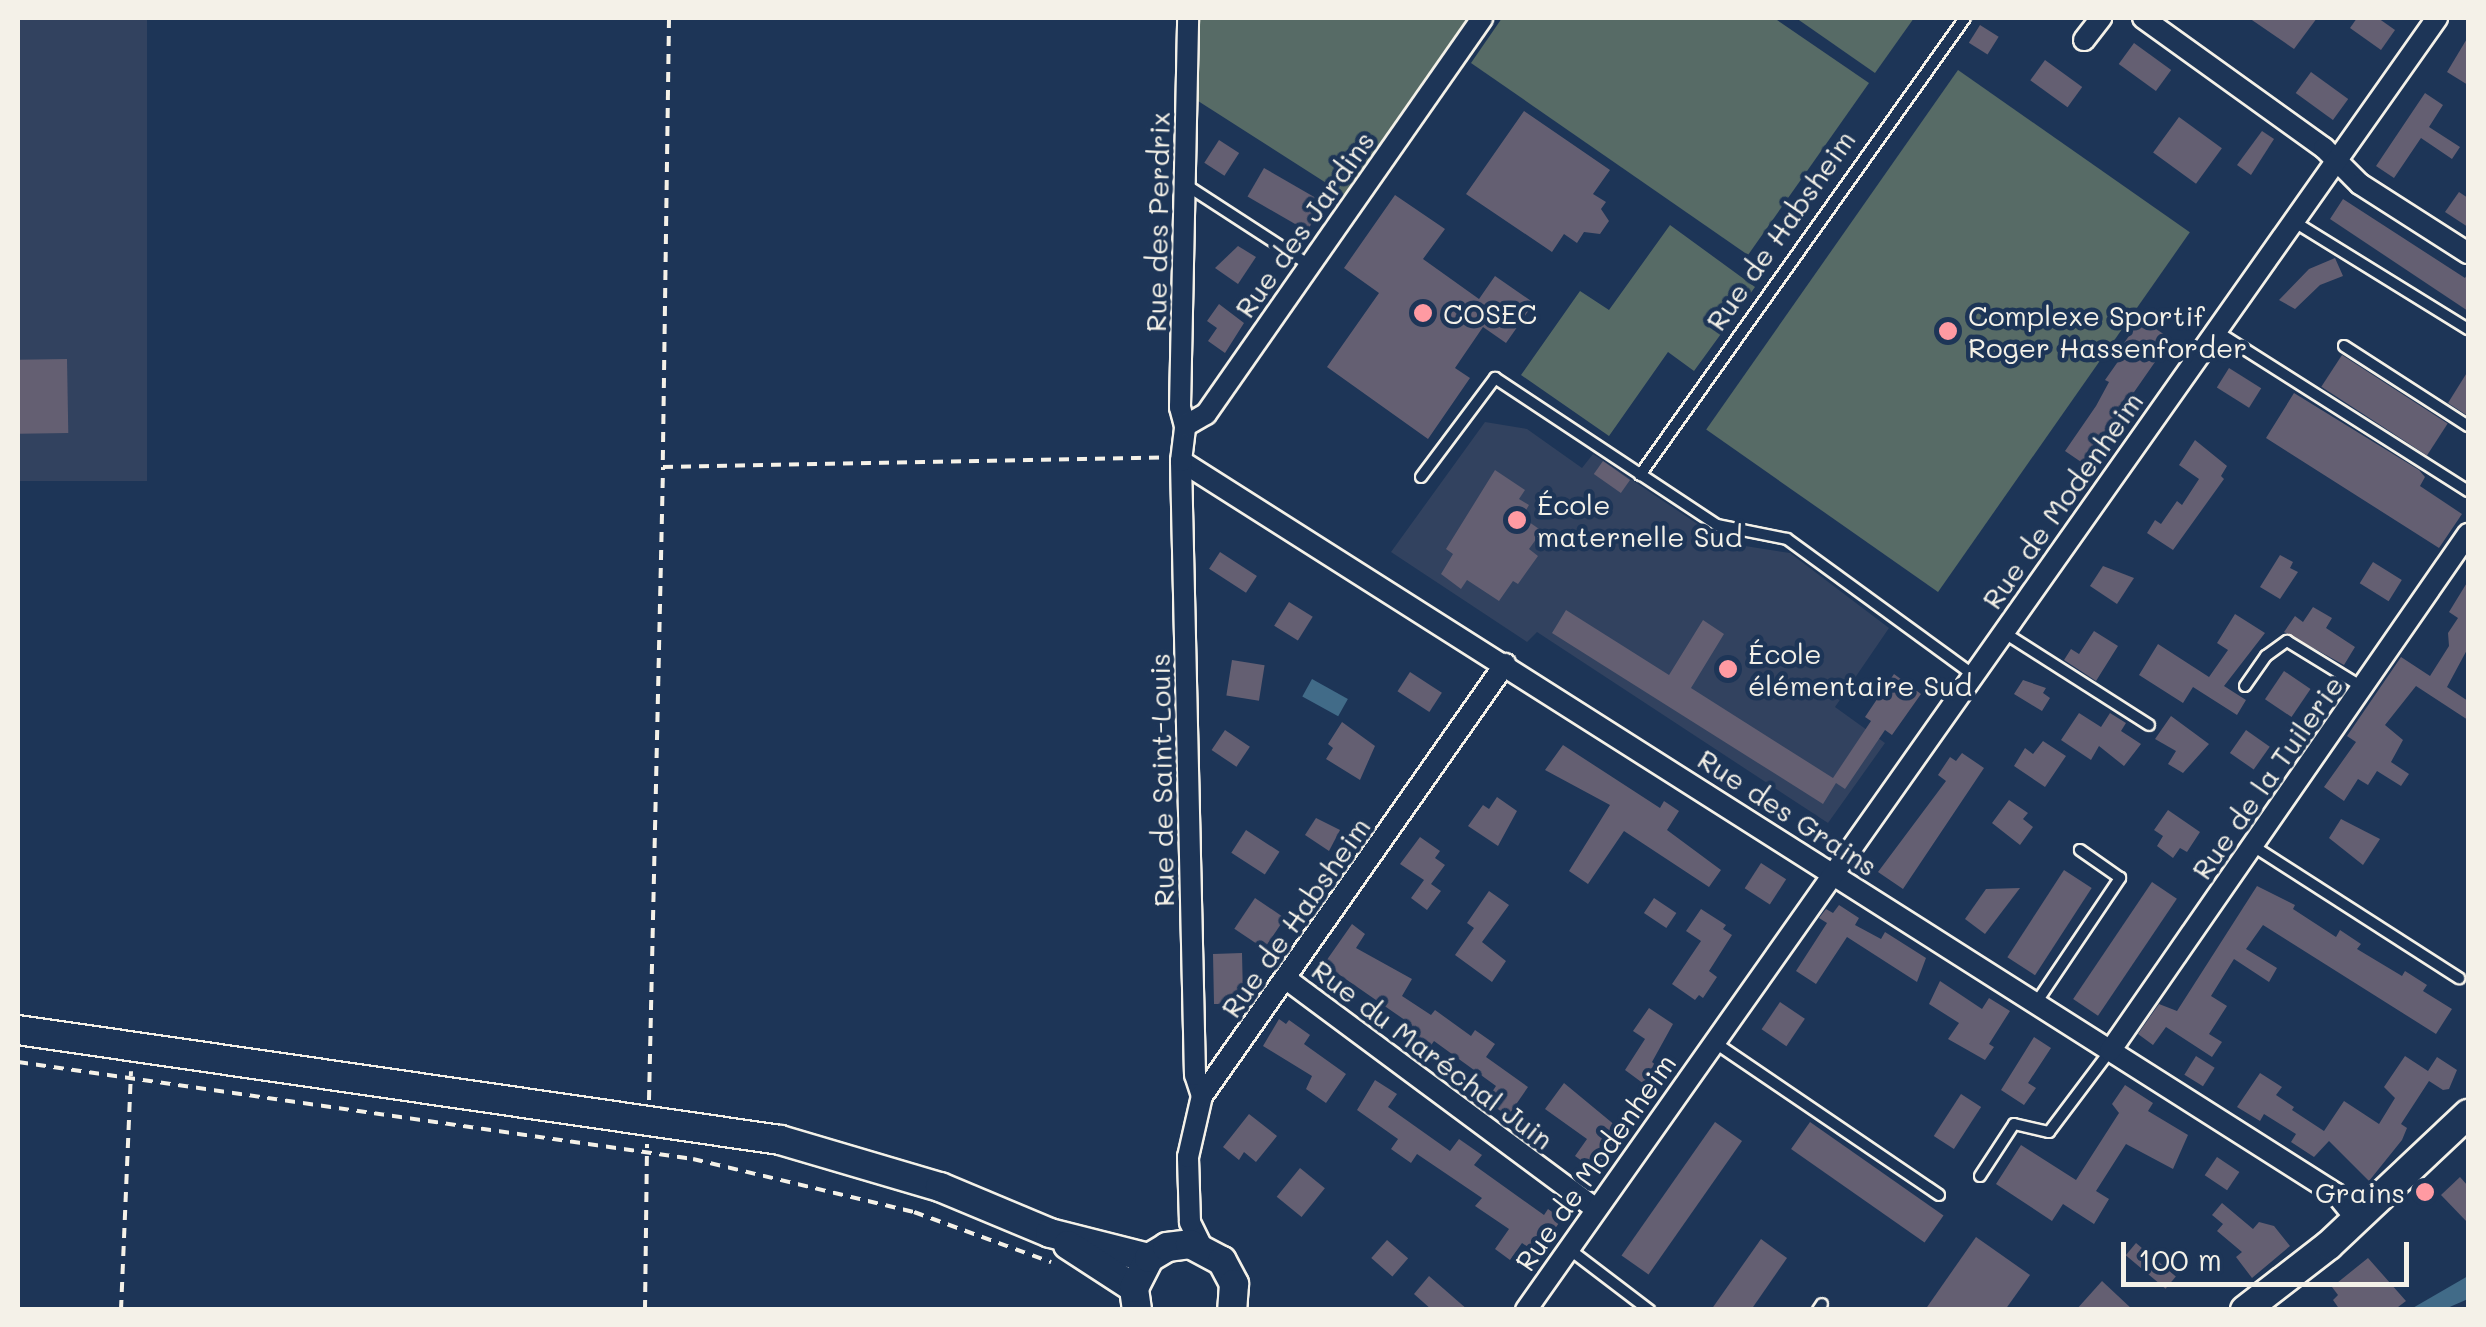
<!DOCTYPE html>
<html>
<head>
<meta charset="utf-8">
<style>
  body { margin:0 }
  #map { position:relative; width:2486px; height:1327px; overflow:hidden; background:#1d3557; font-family:Mali,sans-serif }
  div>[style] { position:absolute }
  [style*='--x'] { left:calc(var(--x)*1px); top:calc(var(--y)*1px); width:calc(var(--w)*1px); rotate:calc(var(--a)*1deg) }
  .built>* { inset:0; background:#32425f; transform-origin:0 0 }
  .green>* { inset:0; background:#576b66; transform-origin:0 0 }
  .water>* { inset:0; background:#416b88; transform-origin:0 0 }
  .building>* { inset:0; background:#645f72; transform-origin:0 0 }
  .path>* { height:4px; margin-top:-2px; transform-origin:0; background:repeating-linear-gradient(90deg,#f4f1e8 0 10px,transparent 0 18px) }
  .roads { filter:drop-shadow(2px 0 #f4f1e8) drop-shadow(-2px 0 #f4f1e8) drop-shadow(0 2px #f4f1e8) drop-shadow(0 -2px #f4f1e8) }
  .lane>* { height:10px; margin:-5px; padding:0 5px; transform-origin:5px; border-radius:5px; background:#1d3557 }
  .street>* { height:20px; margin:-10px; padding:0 10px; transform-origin:10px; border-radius:10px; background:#1d3557 }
  .secondary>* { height:28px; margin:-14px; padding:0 14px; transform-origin:14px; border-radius:14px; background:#1d3557 }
  .dots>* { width:28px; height:28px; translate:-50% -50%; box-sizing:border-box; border:5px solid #1d3557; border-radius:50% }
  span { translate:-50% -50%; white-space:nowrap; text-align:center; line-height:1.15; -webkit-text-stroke:9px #1d3557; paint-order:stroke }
  .street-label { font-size:28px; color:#f4f1e8 }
  .poi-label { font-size:28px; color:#f4f1e8 }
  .left { translate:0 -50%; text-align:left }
  .right { translate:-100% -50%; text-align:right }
  .frame { position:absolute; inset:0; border:20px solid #f4f1e8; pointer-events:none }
  .scale { position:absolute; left:2121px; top:1242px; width:288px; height:45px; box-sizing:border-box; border:5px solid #f4f1e8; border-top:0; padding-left:12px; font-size:30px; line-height:35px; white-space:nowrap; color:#f4f1e8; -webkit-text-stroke:8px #1d3557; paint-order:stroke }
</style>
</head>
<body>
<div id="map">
  <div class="built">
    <i style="left:18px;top:18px;width:129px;height:463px"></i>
    <i style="clip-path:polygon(1485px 422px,1527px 429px,1582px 468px,1593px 454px,1726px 543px,1790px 553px,1889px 628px,1835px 707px,1885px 743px,1828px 823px,1537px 632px,1527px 642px,1391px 552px)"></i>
  </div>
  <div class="green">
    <i style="clip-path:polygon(1187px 18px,1468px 18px,1345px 195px,1184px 92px)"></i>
    <i style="clip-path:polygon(1502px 18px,1774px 18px,1869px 83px,1748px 255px,1471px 63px)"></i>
    <i style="clip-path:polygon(1796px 18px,1914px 18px,1875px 73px)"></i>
    <i style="left:1958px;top:70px;width:283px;height:439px;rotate:35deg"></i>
    <i style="clip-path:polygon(1670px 225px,1755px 287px,1694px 371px,1668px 352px,1609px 436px,1521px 375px,1580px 291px,1609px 310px)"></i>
  </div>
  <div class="water">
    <i style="left:1312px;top:679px;width:41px;height:20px;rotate:29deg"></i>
    <i style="clip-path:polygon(2468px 1276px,2468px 1299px,2445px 1309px,2411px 1309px)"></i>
  </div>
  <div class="building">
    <i style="clip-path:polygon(2249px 18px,2317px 18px,2294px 49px)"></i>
    <i style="clip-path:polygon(2357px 18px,2378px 18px,2395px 30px,2381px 50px,2350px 28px)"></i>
    <i style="left:1980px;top:25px;width:22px;height:21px;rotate:32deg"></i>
    <i style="clip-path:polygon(2468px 37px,2468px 85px,2447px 72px)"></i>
    <i style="left:2134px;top:43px;width:46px;height:26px;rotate:36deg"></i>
    <i style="left:2045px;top:60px;width:46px;height:25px;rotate:36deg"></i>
    <i style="left:2311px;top:72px;width:46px;height:26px;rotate:36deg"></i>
    <i style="clip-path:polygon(2425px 93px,2443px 105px,2429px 127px,2460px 147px,2452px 159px,2421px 138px,2394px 178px,2376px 166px)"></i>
    <i style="clip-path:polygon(1524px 111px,1610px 170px,1593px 194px,1606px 202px,1601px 209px,1609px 221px,1600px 234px,1584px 232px,1577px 243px,1564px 234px,1552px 252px,1466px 194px)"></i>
    <i style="left:2179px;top:117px;width:53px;height:44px;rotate:36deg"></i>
    <i style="clip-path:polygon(2262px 131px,2274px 139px,2251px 175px,2237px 165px)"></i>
    <i style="left:1219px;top:140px;width:24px;height:27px;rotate:33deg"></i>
    <i style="left:1264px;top:168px;width:69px;height:33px;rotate:30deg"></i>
    <i style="clip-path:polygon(2459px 192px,2468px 198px,2468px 227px,2445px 212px)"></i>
    <i style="clip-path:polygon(1395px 195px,1445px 229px,1423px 259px,1479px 299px,1495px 276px,1534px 303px,1506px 343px,1483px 327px,1455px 368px,1470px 378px,1428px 439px,1327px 367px,1379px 293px,1344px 268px)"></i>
    <i style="clip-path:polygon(2343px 199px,2465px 278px,2468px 273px,2468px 311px,2330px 219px)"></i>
    <i style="clip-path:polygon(1238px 246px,1256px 257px,1238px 284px,1215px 268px)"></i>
    <i style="clip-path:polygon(2335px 258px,2343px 276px,2320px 285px,2295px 309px,2279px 300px,2309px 269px)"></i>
    <i style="clip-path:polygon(1219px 304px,1244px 323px,1225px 353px,1208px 341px,1217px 328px,1207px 321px)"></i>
    <i style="clip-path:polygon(2141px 319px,2171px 339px,2084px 464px,2065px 451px,2096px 406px,2109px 382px,2105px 380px,2124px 353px,2119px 350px)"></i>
    <i style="left:2342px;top:355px;width:126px;height:38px;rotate:33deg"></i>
    <i style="left:67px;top:359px;width:74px;height:49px;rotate:89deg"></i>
    <i style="left:2229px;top:368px;width:38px;height:23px;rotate:32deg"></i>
    <i style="clip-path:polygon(2468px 371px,2468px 416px,2448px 403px)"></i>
    <i style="clip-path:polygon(2294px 393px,2419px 470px,2425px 477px,2420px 486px,2462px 514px,2439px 548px,2266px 438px)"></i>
    <i style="clip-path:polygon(2195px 440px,2227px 466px,2221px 476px,2224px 479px,2173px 550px,2147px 533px,2155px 520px,2161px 524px,2177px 501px,2182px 505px,2199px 479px,2179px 465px)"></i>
    <i style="left:1603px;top:461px;width:33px;height:16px;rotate:35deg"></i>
    <i style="clip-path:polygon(1495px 470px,1525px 490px,1519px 499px,1529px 505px,1522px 517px,1542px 531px,1529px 549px,1538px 556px,1518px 584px,1513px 581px,1499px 601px,1467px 580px,1461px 589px,1441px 574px,1453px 554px,1446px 549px)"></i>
    <i style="left:1220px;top:552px;width:44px;height:20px;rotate:33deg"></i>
    <i style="clip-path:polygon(2280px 555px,2293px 562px,2290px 568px,2298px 572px,2280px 599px,2260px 587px)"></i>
    <i style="left:2373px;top:562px;width:34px;height:25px;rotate:32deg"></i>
    <i style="clip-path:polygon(2103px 566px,2134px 578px,2117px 604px,2090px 586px)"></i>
    <i style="clip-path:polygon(2468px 581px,2468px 648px,2447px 687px,2468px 701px,2468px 720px,2416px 686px,2385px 725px,2403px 740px,2391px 762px,2409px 774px,2401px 786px,2377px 771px,2368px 785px,2358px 779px,2344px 801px,2324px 787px,2356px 742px,2347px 736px,2401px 657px,2430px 676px,2449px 646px,2448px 633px,2458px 618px,2449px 612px)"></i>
    <i style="left:1289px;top:602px;width:28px;height:28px;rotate:32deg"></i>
    <i style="clip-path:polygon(2313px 607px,2332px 618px,2326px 628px,2355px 647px,2344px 665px,2284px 632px,2295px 616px,2303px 622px)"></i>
    <i style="clip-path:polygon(1566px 610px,1669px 675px,1703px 620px,1724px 634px,1691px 688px,1833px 778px,1871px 721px,1865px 717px,1894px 674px,1921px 694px,1892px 735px,1885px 730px,1845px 789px,1836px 783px,1823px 804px,1552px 633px)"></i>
    <i style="clip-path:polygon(2235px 614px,2265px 633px,2224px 686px,2246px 700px,2237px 715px,2193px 687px,2183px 703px,2139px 675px,2158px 644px,2209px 677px,2228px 650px,2217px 643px)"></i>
    <i style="clip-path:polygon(2094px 631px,2118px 646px,2096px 681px,2064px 660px,2071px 649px,2079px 654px)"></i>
    <i style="left:1232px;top:660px;width:33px;height:36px;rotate:9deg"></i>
    <i style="left:2284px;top:671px;width:32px;height:34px;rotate:34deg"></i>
    <i style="left:1410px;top:672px;width:38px;height:23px;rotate:33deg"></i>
    <i style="clip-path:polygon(2023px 680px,2046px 688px,2043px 693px,2050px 698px,2042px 711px,2014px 694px)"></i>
    <i style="clip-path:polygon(2079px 713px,2101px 727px,2110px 713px,2126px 723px,2121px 731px,2141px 744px,2124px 766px,2099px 746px,2091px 760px,2061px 740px)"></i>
    <i style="clip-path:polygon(2171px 716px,2209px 744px,2183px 773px,2168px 764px,2176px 751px,2155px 739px)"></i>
    <i style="clip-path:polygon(1342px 722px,1375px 746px,1360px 780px,1326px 759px,1333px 748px,1328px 744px)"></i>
    <i style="left:1225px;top:730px;width:30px;height:24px;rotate:34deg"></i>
    <i style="left:2246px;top:730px;width:29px;height:28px;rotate:35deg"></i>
    <i style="clip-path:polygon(2043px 741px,2066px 756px,2045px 787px,2014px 766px,2025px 748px,2033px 754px)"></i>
    <i style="clip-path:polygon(1563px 745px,1660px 808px,1664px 801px,1679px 811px,1667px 830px,1721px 870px,1709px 887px,1624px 831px,1588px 884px,1569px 871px,1610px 805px,1545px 770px)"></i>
    <i style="clip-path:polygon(1962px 753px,1984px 768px,1903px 889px,1878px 872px,1946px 781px,1938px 775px,1950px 757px,1956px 761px)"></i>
    <i style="clip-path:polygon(1497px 797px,1517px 811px,1498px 846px,1468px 826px,1483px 805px,1489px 809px)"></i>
    <i style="clip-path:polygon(2009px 800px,2028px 813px,2023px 819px,2033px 827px,2020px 845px,1992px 823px)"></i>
    <i style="clip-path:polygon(2168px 810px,2200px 832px,2187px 852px,2180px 848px,2173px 858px,2157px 846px,2163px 836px,2154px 830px)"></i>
    <i style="clip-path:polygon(1316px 818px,1340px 830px,1329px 851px,1305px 835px)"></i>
    <i style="clip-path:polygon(2341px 819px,2380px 839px,2363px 865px,2329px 838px)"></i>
    <i style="left:1246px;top:830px;width:40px;height:27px;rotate:33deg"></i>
    <i style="clip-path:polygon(1420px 837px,1440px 851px,1435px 858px,1445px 865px,1431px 884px,1441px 891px,1427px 910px,1411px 898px,1424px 880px,1400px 864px)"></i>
    <i style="left:1761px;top:863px;width:30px;height:30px;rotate:33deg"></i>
    <i style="left:2064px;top:870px;width:33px;height:104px;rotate:33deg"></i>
    <i style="left:2152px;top:882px;width:30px;height:141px;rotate:34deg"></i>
    <i style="clip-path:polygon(2257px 886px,2295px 905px,2293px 909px,2336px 937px,2340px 930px,2361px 944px,2357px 949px,2402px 976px,2405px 971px,2427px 985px,2423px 991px,2452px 1009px,2436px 1034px,2263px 925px,2246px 949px,2277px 968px,2269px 982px,2234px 959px,2211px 996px,2227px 1006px,2209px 1034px,2222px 1042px,2212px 1057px,2166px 1027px,2153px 1045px,2138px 1034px,2159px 1004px,2177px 1011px)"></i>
    <i style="clip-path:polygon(2020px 888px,1985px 934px,1965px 919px,1986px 889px)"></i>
    <i style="clip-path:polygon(1489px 891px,1509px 905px,1482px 942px,1506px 961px,1492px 982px,1455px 955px,1474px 928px,1467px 923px)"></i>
    <i style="left:1255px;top:898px;width:36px;height:37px;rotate:34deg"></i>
    <i style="left:1654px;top:898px;width:27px;height:18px;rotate:34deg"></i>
    <i style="clip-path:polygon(1839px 905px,1859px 918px,1855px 925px,1881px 939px,1885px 932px,1926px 958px,1917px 982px,1847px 937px,1816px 984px,1796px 971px,1827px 923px,1819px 918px,1826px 909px,1833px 913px)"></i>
    <i style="clip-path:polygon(1701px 909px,1726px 925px,1723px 929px,1732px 935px,1709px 971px,1717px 977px,1703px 998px,1699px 995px,1695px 1000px,1672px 984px,1701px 941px,1686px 931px)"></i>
    <i style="clip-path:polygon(1352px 924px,1365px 934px,1356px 948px,1412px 979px,1402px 996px,1431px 1015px,1435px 1010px,1471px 1036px,1475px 1030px,1495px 1044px,1486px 1057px,1528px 1087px,1508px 1116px,1486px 1101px,1496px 1086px,1434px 1041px,1425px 1054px,1403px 1038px,1412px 1025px,1324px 964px)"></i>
    <i style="clip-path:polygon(1242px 953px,1243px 996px,1236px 996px,1236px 1004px,1214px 1004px,1213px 954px)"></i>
    <i style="clip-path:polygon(1940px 981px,1982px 1009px,1989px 998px,2010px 1011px,1989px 1044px,1994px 1047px,1985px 1060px,1948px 1039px,1959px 1023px,1929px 1004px)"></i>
    <i style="left:1780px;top:1002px;width:30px;height:33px;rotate:34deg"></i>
    <i style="clip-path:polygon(1649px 1008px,1673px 1024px,1652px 1062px,1657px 1066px,1644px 1084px,1625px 1070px,1645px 1039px,1633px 1031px)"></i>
    <i style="clip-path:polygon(1279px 1019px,1286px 1024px,1289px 1020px,1310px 1035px,1304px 1044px,1346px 1074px,1326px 1103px,1306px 1089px,1312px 1076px,1263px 1046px)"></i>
    <i style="clip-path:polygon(2034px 1037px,2051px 1048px,2028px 1083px,2036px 1088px,2024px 1105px,2001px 1090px)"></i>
    <i style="left:2196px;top:1056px;width:22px;height:22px;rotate:32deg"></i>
    <i style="clip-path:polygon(2405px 1056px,2428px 1071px,2437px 1057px,2457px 1070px,2449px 1089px,2443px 1090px,2429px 1081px,2401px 1124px,2407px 1128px,2402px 1140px,2369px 1181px,2329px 1141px,2314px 1157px,2291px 1142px,2296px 1134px,2264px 1114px,2260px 1121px,2237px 1107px,2260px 1073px,2282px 1087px,2276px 1095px,2294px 1107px,2292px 1110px,2324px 1131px,2344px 1101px,2379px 1124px,2395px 1098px,2384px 1087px)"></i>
    <i style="clip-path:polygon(1375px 1080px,1397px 1094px,1388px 1107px,1450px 1151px,1459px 1139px,1482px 1155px,1474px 1165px,1544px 1215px,1548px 1209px,1562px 1219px,1537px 1253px,1522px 1243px,1510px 1260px,1495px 1249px,1509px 1229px,1475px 1206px,1482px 1198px,1417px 1154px,1411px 1163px,1391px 1149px,1398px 1139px,1357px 1110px)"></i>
    <i style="clip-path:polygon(1564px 1083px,1622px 1131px,1596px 1171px,1575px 1156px,1587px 1139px,1545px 1109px)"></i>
    <i style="clip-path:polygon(2125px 1085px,2153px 1103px,2148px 1111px,2188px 1135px,2173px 1169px,2126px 1144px,2096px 1191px,2109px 1199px,2094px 1224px,2063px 1204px,2052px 1221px,1996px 1184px,2021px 1145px,2076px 1180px,2119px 1113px,2112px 1104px)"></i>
    <i style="left:1961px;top:1094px;width:24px;height:50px;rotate:33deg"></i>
    <i style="clip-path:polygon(1249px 1114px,1277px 1136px,1256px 1162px,1244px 1152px,1239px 1160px,1223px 1147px)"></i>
    <i style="left:1715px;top:1122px;width:33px;height:163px;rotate:35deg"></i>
    <i style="left:1810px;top:1122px;width:163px;height:33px;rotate:35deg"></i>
    <i style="left:2217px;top:1157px;width:27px;height:22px;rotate:34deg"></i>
    <i style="left:1300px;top:1168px;width:32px;height:37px;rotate:39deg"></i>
    <i style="clip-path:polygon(2460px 1177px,2468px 1186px,2468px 1223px,2441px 1195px)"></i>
    <i style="clip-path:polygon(2222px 1203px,2253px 1229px,2259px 1222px,2274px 1226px,2290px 1246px,2252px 1278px,2236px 1257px,2242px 1252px,2217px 1231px,2223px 1224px,2212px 1215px)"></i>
    <i style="clip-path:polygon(1976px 1237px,2030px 1275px,2005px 1310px,1925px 1310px)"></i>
    <i style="clip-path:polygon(1761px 1239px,1787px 1258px,1751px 1310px,1711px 1310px)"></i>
    <i style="left:1387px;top:1240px;width:28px;height:24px;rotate:41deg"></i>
    <i style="left:2136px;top:1243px;width:52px;height:16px;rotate:40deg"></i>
    <i style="clip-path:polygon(2368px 1258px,2406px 1301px,2394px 1310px,2340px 1310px,2333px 1300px,2338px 1295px,2332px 1287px)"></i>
    <i style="clip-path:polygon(1429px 1276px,1468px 1310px,1432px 1310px,1414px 1294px)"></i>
    <i style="clip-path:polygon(2102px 1281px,2133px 1310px,2076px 1310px)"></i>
  </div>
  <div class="path">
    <i style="--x:669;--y:18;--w:449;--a:90.8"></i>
    <i style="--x:663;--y:467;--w:499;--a:-1.1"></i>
    <i style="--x:18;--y:1062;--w:682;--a:8.18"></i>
    <i style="--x:693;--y:1159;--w:227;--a:13.5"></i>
    <i style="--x:914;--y:1212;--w:146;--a:20.1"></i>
    <i style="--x:649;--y:1100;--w:633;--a:-88.73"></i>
    <i style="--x:121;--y:1310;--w:239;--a:-87.6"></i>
    <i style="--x:645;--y:1310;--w:166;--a:-89.3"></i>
  </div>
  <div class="roads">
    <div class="lane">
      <i style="--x:1186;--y:185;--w:147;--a:33"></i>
      <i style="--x:2293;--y:221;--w:206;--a:31.7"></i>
      <i style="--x:2216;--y:331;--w:299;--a:32.4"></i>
      <i style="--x:2344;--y:346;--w:148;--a:32.8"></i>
      <i style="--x:1640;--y:475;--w:561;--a:-54.58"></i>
      <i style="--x:1421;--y:477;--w:124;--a:-53.2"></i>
      <i style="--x:1495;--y:378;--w:266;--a:33.5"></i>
      <i style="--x:1717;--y:525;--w:71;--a:11.3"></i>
      <i style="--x:1787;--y:539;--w:229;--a:36.1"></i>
      <i style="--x:2003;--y:632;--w:173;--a:32.5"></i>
      <i style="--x:2245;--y:686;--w:37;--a:-55"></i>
      <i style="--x:2266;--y:656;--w:26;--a:-36"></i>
      <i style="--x:2287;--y:641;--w:88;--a:31.5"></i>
      <i style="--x:2253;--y:846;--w:245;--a:32.7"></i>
      <i style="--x:2036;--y:1003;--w:151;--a:-56.1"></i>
      <i style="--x:2120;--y:878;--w:49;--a:-145"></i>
      <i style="--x:1714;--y:1042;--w:272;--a:34.2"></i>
      <i style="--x:1980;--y:1176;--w:62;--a:-56.8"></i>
      <i style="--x:2014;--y:1124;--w:36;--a:13"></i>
      <i style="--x:2049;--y:1132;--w:101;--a:-53"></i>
      <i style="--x:1569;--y:1249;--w:101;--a:37.3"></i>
      <i style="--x:1818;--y:1310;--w:7;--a:-56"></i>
    </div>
    <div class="street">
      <i style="--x:2143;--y:18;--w:223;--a:35.7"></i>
      <i style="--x:2324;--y:148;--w:51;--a:45"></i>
      <i style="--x:2360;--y:184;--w:128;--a:32.6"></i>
      <i style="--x:2084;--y:40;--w:28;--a:-52"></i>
      <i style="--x:1185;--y:426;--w:20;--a:-105"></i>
      <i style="--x:1180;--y:407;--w:389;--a:-88.8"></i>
      <i style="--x:1181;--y:461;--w:1368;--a:32.4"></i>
      <i style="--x:2336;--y:1194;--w:33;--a:51"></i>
      <i style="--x:1285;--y:978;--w:387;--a:36.6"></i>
      <i style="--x:2110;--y:1051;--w:629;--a:-55.3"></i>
      <i style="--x:1202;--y:1096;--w:22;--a:-108"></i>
      <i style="--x:1195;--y:1075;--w:614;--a:-91.31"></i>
      <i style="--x:1181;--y:461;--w:35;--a:-83"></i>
      <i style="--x:1185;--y:426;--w:24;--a:-30"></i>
      <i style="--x:1206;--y:414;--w:483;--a:-55.1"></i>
      <i style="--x:1202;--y:1247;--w:28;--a:-116"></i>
      <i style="--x:1190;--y:1222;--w:65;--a:-91.8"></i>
      <i style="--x:1188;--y:1157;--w:63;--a:-77.1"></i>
      <i style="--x:1202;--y:1096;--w:528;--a:-54.95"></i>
      <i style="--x:1526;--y:1310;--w:1581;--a:-54.81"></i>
    </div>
    <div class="secondary">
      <i style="--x:18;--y:1030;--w:770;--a:8.21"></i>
      <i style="--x:780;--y:1140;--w:167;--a:16.4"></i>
      <i style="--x:940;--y:1187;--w:119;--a:22.7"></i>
      <i style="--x:1050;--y:1233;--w:102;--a:14.2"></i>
      <i style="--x:1068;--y:1245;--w:79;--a:33.1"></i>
      <i style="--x:1137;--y:1310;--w:22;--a:-98"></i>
      <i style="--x:1134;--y:1288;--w:34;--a:-63"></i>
      <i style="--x:1149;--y:1258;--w:21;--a:-31"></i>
      <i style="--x:1167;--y:1247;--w:23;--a:-7"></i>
      <i style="--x:1190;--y:1244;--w:36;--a:28"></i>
      <i style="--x:1222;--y:1261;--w:26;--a:62"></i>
      <i style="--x:1234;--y:1284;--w:26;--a:94"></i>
      <i style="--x:2245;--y:1310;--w:106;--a:-37.7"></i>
      <i style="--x:2329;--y:1245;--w:191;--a:-43.3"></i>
    </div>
  </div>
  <div class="dots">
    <i style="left:1423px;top:313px;background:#ff9aa2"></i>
    <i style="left:1948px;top:331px;background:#ff9aa2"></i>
    <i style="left:1517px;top:520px;background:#ff9aa2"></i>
    <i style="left:1728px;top:669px;background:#ff9aa2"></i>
    <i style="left:2425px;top:1192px;background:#ff9aa2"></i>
  </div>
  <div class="street-label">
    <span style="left:1157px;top:222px;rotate:-89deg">Rue des Perdrix</span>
    <span style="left:1304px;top:224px;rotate:-55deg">Rue des Jardins</span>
    <span style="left:1780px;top:230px;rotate:-55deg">Rue de Habsheim</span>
    <span style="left:2062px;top:500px;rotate:-55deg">Rue de Modenheim</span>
    <span style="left:2267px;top:777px;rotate:-55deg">Rue de la Tuilerie</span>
    <span style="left:1161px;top:780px;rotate:-91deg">Rue de Saint-Louis</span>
    <span style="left:1788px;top:812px;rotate:33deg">Rue des Grains</span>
    <span style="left:1295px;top:917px;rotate:-55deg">Rue de Habsheim</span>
    <span style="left:1433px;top:1054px;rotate:37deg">Rue du Maréchal Juin</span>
    <span style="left:1595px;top:1162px;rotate:-55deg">Rue de Modenheim</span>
  </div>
  <div class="poi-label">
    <span class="left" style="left:1443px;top:313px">COSEC</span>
    <span class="left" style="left:1968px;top:331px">Complexe Sportif<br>Roger Hassenforder</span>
    <span class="left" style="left:1537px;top:520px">École<br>maternelle Sud</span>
    <span class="left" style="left:1748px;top:669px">École<br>élémentaire Sud</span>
    <span class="right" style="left:2405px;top:1192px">Grains</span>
  </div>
  <div class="frame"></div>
  <div class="scale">100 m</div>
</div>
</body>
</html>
